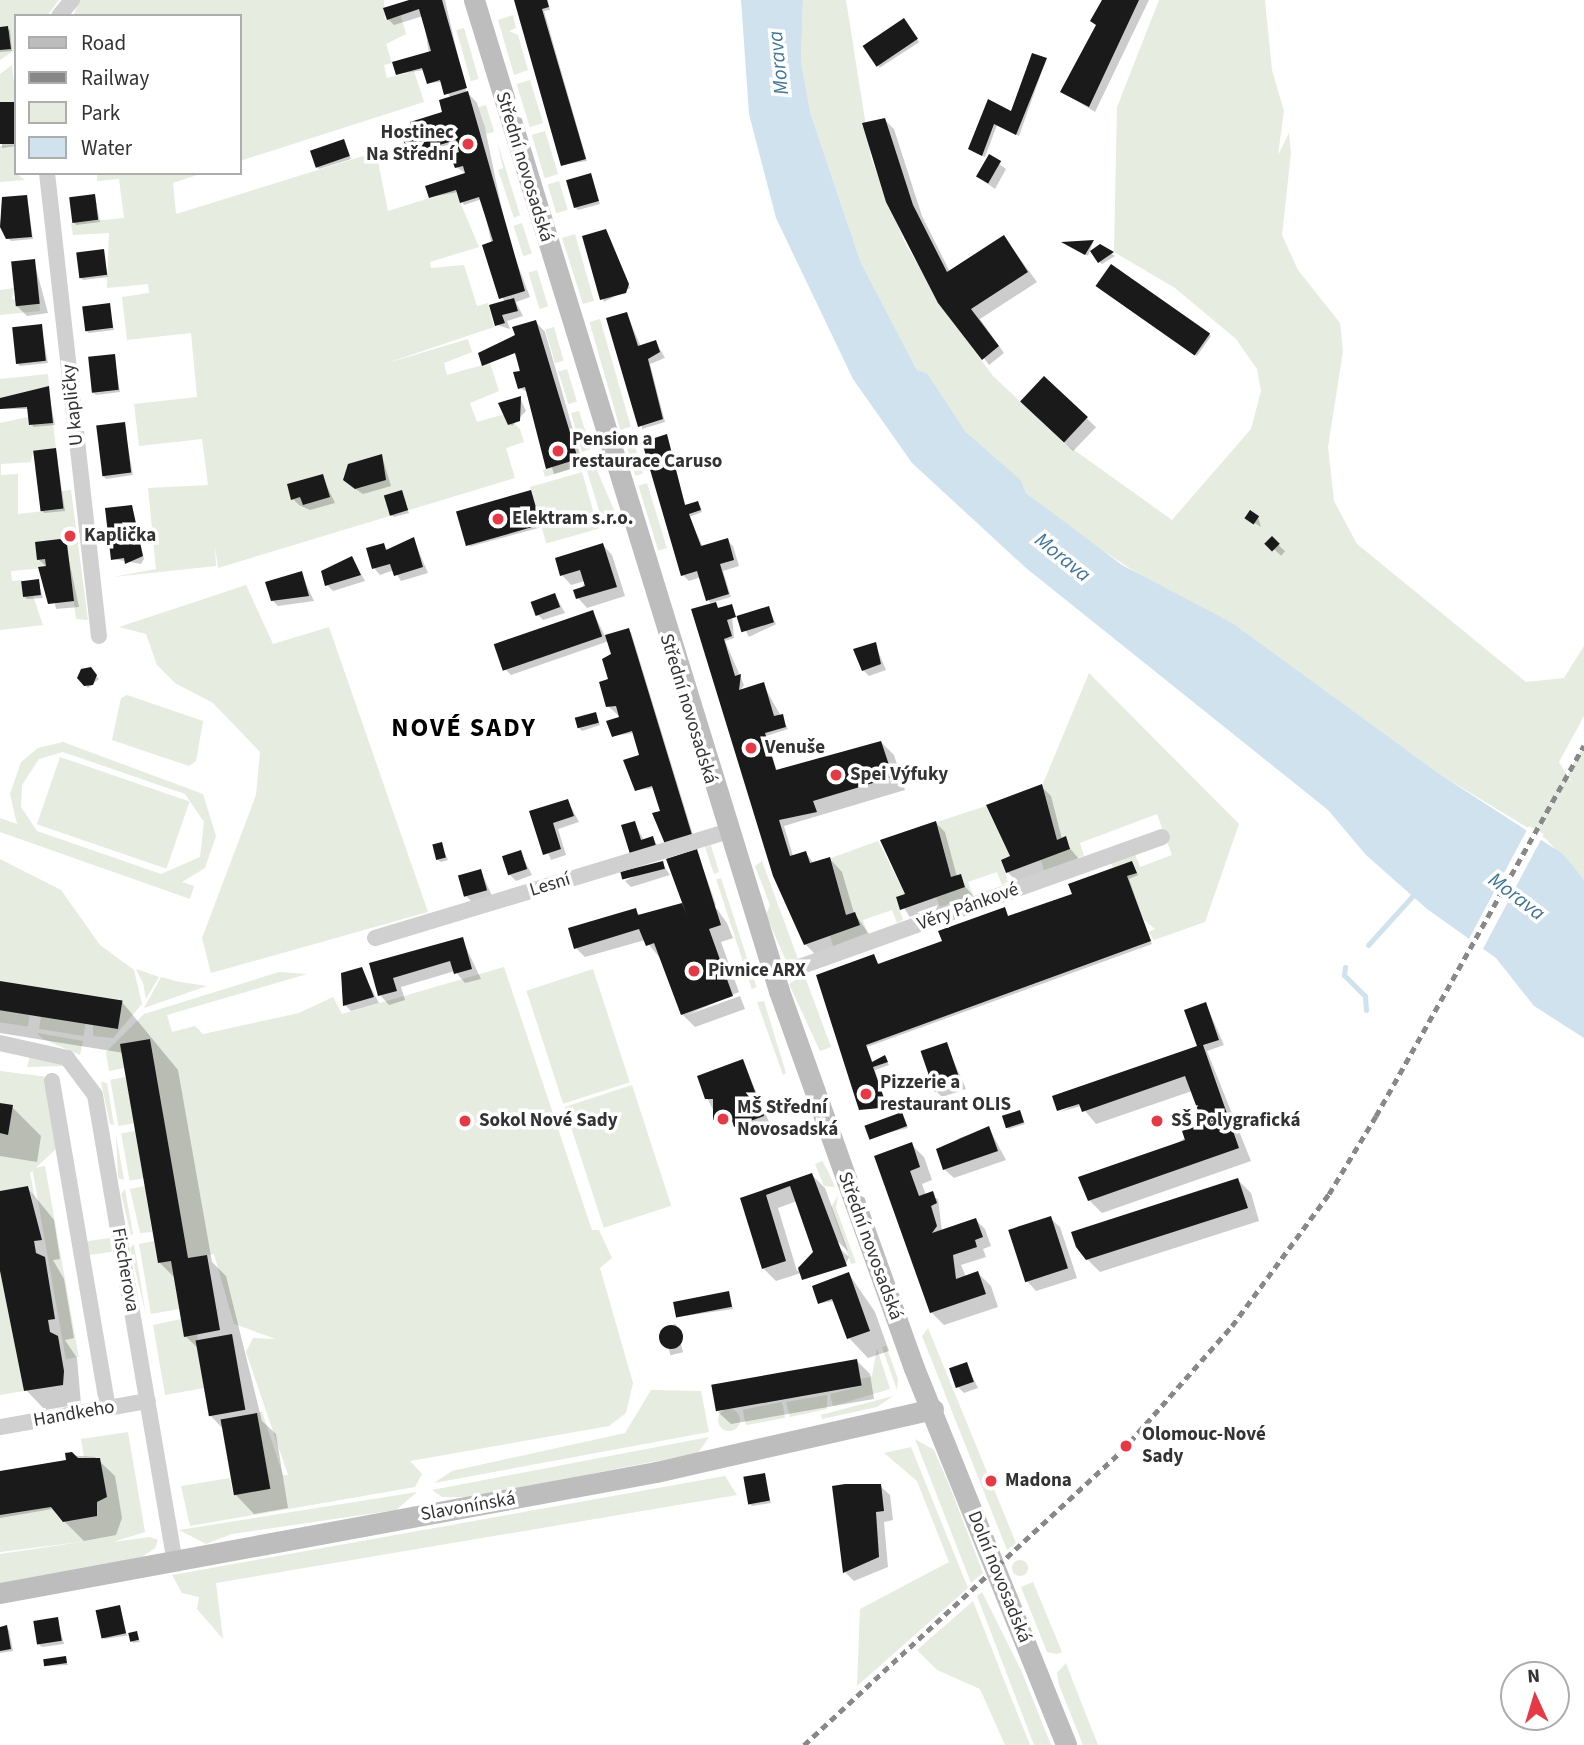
<!DOCTYPE html>
<html>
<head>
<meta charset="utf-8">
<style>
  body { margin:0 }
  #map { position:relative; width:1584px; height:1745px; overflow:hidden; background:#fff; font-family:"Source Sans 3",sans-serif }
  div>[style] { position:absolute }
  [style*='--x'] { left:calc(var(--x)*1px); top:calc(var(--y)*1px); width:calc(var(--w)*1px); rotate:calc(var(--a)*1deg) }
  .green>* { inset:0; background:#e6ecdf; transform-origin:0 0 }
  .round { border-radius:50% }
  .water>* { inset:0; background:#cfe2ee }
  .pier>* { inset:0; background:#fff; transform-origin:0 0 }
  .shadow>* { inset:0; background:#0003; transform-origin:0 0 }
  .stream>* { height:5px; margin:-2.5px; padding:0 2.5px; transform-origin:2.5px; border-radius:2.5px; background:#cfe2ee }
  .building>* { inset:0; background:#1a1a1a; transform-origin:0 0 }
  .minor>* { height:16px; margin:-8px; padding:0 8px; transform-origin:8px; border-radius:8px; background:#d0d0d0 }
  .secondary>* { height:21px; margin:-10.5px; padding:0 10.5px; transform-origin:10.5px; border-radius:10.5px; background:#bdbdbd }
  .rail>* { height:5px; margin-top:-2.5px; transform-origin:0; background:repeating-linear-gradient(90deg,#888 0 7px,transparent 0 12px) }
  .dots>* { width:19px; height:19px; translate:-50% -50%; box-sizing:border-box; border:4px solid #fff; border-radius:50% }
  span { translate:-50% -50%; white-space:nowrap; text-align:center; line-height:1.15; -webkit-text-stroke:7px #fff; paint-order:stroke }
  .poi-label { font-size:19px; color:#333; font-weight:700 }
  .right { translate:-100% -50%; text-align:right }
  .left { translate:0 -50%; text-align:left }
  .street-label { font-size:19px; color:#333 }
  .water-label { font-size:21px; color:#3f7597; font-style:italic }
  .district-label { font-size:26px; color:#000; font-weight:700; letter-spacing:2px }
  .legend { position:absolute; left:14px; top:14px; width:228px; height:161px; box-sizing:border-box; background:#fff; border:2px solid #adadad; margin:0; padding:9px 12px; list-style:none; font-size:21px; color:#333 }
  .legend li { display:flex; align-items:center; gap:14px; height:35px }
  .legend b { width:35px; border:2px solid #adadad }
  .north { position:absolute; left:1500px; top:1661px; width:70px; height:70px; box-sizing:border-box; background:#fff; border:2px solid #adadad; border-radius:50%; rotate:356deg; font-size:19px; font-weight:700; line-height:28px; text-align:center; color:#333 }
  .north::after { content:''; display:block; margin:auto; width:24px; height:32px; background:#e63946; clip-path:polygon(50% 0,100% 100%,50% 72%,0 100%) }
</style>
</head>
<body>
<div id="map">
  <div class="green">
    <i style="clip-path:polygon(0 0,59px 0,47px 16px,16px 16px,16px 49px,0 60px,0 50px,11px 48px,8px 26px,0 27px)"></i>
    <i style="clip-path:polygon(80px 0,384px 0,385px 20px,401px 16px,406px 34px,386px 44px,392px 63px,384px 65px,387px 78px,414px 71px,424px 102px,240px 161px,240px 16px,73px 16px)"></i>
    <i style="clip-path:polygon(803px 0,846px 0,871px 158px,905px 243px,950px 318px,993px 376px,1063px 442px,1172px 520px,1251px 429px,1261px 391px,1257px 369px,1236px 339px,1175px 288px,1114px 252px,1117px 107px,1159px 0,1265px 0,1272px 70px,1284px 111px,1278px 155px,1289px 133px,1291px 153px,1282px 235px,1298px 270px,1340px 323px,1343px 351px,1328px 447px,1334px 501px,1357px 544px,1526px 682px,1564px 678px,1584px 646px,1584px 716px,1559px 762px,1573px 785px,1568px 774px,1584px 745px,1584px 880px,1546px 839px,1441px 775px,1234px 624px,1160px 588px,1085px 539px,1026px 493px,1021px 480px,966px 432px,927px 373px,917px 370px,861px 263px,811px 115px,801px 62px)"></i>
    <i style="clip-path:polygon(513px 15px,516px 28px,509px 31px,518px 35px,528px 70px,514px 75px,498px 20px)"></i>
    <i style="left:464px;top:28px;width:53px;height:8px;rotate:74deg"></i>
    <i style="clip-path:polygon(12px 65px,16px 102px,0 103px,0 74px)"></i>
    <i style="left:530px;top:80px;width:45px;height:14px;rotate:73deg"></i>
    <i style="left:486px;top:105px;width:28px;height:8px;rotate:73deg"></i>
    <i style="left:545px;top:131px;width:45px;height:14px;rotate:73deg"></i>
    <i style="clip-path:polygon(497px 141px,520px 215px,514px 218px,498px 170px,503px 168px)"></i>
    <i style="clip-path:polygon(16px 145px,16px 173px,25px 180px,0 182px,0 146px)"></i>
    <i style="clip-path:polygon(376px 152px,388px 211px,455px 190px,479px 247px,430px 262px,431px 268px,464px 265px,477px 306px,488px 303px,494px 327px,384px 364px,468px 339px,472px 352px,444px 363px,447px 375px,490px 363px,499px 391px,470px 403px,477px 422px,505px 414px,520px 429px,524px 442px,506px 448px,515px 478px,218px 568px,215px 546px,216px 566px,113px 577px,156px 569px,148px 488px,208px 485px,202px 439px,139px 446px,134px 404px,197px 397px,191px 333px,127px 340px,122px 297px,149px 293px,148px 284px,107px 288px,109px 233px,73px 235px,71px 223px,124px 218px,119px 179px,97px 181px,97px 173px,203px 173px,173px 183px,176px 214px)"></i>
    <i style="left:559px;top:181px;width:30px;height:12px;rotate:73deg"></i>
    <i style="left:522px;top:223px;width:32px;height:9px;rotate:72deg"></i>
    <i style="clip-path:polygon(575px 234px,594px 301px,583px 304px,562px 238px)"></i>
    <i style="left:537px;top:270px;width:38px;height:9px;rotate:73deg"></i>
    <i style="clip-path:polygon(14px 288px,12px 299px,39px 297px,40px 311px,0 315px,0 290px)"></i>
    <i style="left:600px;top:319px;width:112px;height:11px;rotate:74deg"></i>
    <i style="left:554px;top:327px;width:35px;height:9px;rotate:74deg"></i>
    <i style="left:567px;top:369px;width:34px;height:9px;rotate:73deg"></i>
    <i style="clip-path:polygon(48px 374px,49px 386px,0 398px,0 379px)"></i>
    <i style="clip-path:polygon(579px 411px,591px 449px,582px 452px,571px 413px)"></i>
    <i style="clip-path:polygon(28px 417px,30px 425px,53px 423px,56px 448px,33px 451px,31px 462px,1px 464px,1px 475px,18px 474px,18px 514px,63px 509px,61px 491px,71px 490px,88px 620px,76px 619px,68px 555px,43px 568px,11px 571px,12px 581px,22px 580px,24px 596px,33px 596px,43px 625px,0 630px,0 423px)"></i>
    <i style="left:633px;top:439px;width:36px;height:8px;rotate:74deg"></i>
    <i style="clip-path:polygon(578px 459px,575px 468px,545px 477px,543px 470px)"></i>
    <i style="clip-path:polygon(596px 468px,614px 510px,614px 520px,604px 527px,587px 471px)"></i>
    <i style="left:582px;top:472px;width:59px;height:54px;rotate:74deg"></i>
    <i style="left:647px;top:483px;width:68px;height:9px;rotate:73deg"></i>
    <i style="clip-path:polygon(246px 585px,273px 644px,329px 627px,428px 912px,211px 973px,202px 938px,256px 795px,260px 752px,213px 703px,175px 683px,157px 665px,146px 634px,119px 627px)"></i>
    <i style="clip-path:polygon(1089px 673px,1239px 824px,1205px 922px,1154px 940px,1148px 932px,1155px 929px,1144px 920px,1127px 876px,1137px 873px,1133px 861px,1113px 868px,1111px 863px,1135px 854px,1140px 867px,1172px 855px,1157px 814px,1080px 843px,1084px 856px,1044px 870px,1041px 860px,1070px 849px,1066px 837px,1057px 840px,1042px 786px)"></i>
    <i style="clip-path:polygon(127px 695px,203px 721px,196px 761px,189px 766px,112px 740px,121px 698px)"></i>
    <i style="clip-path:polygon(evenodd,63px 742px,203px 794px,216px 836px,205px 868px,182px 882px,194px 886px,190px 899px,0 832px,0 818px,17px 824px,10px 794px,21px 762px,38px 748px,63px 742px,63px 752px,185px 794px,204px 822px,200px 857px,161px 874px,37px 831px,21px 807px,22px 785px,39px 759px,63px 752px)"></i>
    <i style="left:60px;top:757px;width:137px;height:71px;rotate:19deg"></i>
    <i style="clip-path:polygon(986px 806px,1010px 856px,1001px 860px,1008px 882px,1002px 885px,997px 872px,968px 882px,973px 895px,940px 907px,936px 897px,965px 887px,961px 874px,951px 877px,937px 822px)"></i>
    <i style="clip-path:polygon(878px 841px,905px 894px,896px 898px,903px 920px,897px 923px,892px 910px,863px 920px,867px 933px,833px 946px,830px 936px,860px 925px,855px 912px,846px 915px,831px 858px)"></i>
    <i style="clip-path:polygon(711px 845px,719px 872px,714px 874px,705px 847px)"></i>
    <i style="clip-path:polygon(0 859px,61px 890px,100px 945px,134px 970px,142px 1004px,113px 1038px,93px 1036px,93px 1025px,118px 1029px,122px 1000px,0 981px)"></i>
    <i style="clip-path:polygon(762px 861px,798px 959px,787px 963px,766px 915px,770px 905px,755px 866px)"></i>
    <i style="left:721px;top:878px;width:115px;height:5px;rotate:72deg"></i>
    <i style="clip-path:polygon(504px 967px,592px 1230px,599px 1230px,612px 1258px,600px 1268px,633px 1383px,626px 1413px,609px 1426px,410px 1461px,422px 1474px,415px 1487px,190px 1526px,181px 1486px,230px 1478px,233px 1495px,270px 1488px,257px 1413px,262px 1412px,283px 1475px,288px 1475px,246px 1352px,253px 1338px,276px 1339px,234px 1324px,214px 1254px,188px 1258px,150px 1039px,124px 1068px,109px 1071px,106px 1052px,144px 1014px,279px 972px,307px 974px,167px 1015px,172px 1032px,195px 1026px,203px 1034px,299px 1013px,333px 997px,342px 1014px)"></i>
    <i style="clip-path:polygon(136px 969px,159px 977px,146px 999px,143px 983px)"></i>
    <i style="left:593px;top:969px;width:119px;height:70px;rotate:72deg"></i>
    <i style="clip-path:polygon(804px 974px,831px 1047px,820px 1051px,789px 984px)"></i>
    <i style="clip-path:polygon(161px 977px,180px 982px,207px 986px,144px 1008px)"></i>
    <i style="clip-path:polygon(764px 1001px,786px 1073px,783px 1075px,757px 1002px)"></i>
    <i style="left:0;top:1010px;width:30px;height:12px;rotate:9deg"></i>
    <i style="left:41px;top:1017px;width:45px;height:12px;rotate:9deg"></i>
    <i style="clip-path:polygon(37px 1033px,83px 1041px,80px 1055px,43px 1039px)"></i>
    <i style="clip-path:polygon(30px 1056px,56px 1061px,64px 1066px,27px 1067px)"></i>
    <i style="clip-path:polygon(0 1071px,48px 1077px,56px 1149px,30px 1173px,35px 1199px,28px 1186px,0 1191px,0 1133px,8px 1134px,13px 1106px,0 1103px)"></i>
    <i style="left:126px;top:1077px;width:47px;height:16px;rotate:80deg"></i>
    <i style="clip-path:polygon(101px 1082px,107px 1083px,114px 1125px,110px 1124px)"></i>
    <i style="left:632px;top:1085px;width:127px;height:71px;rotate:72deg"></i>
    <i style="left:135px;top:1131px;width:48px;height:14px;rotate:80deg"></i>
    <i style="clip-path:polygon(116px 1135px,124px 1180px,118px 1178px)"></i>
    <i style="clip-path:polygon(822px 1161px,827px 1169px,835px 1187px,824px 1186px,815px 1164px)"></i>
    <i style="left:45px;top:1166px;width:194px;height:13px;rotate:80deg"></i>
    <i style="clip-path:polygon(145px 1186px,152px 1232px,140px 1233px,130px 1189px)"></i>
    <i style="clip-path:polygon(125px 1189px,133px 1234px,131px 1235px,121px 1194px)"></i>
    <i style="clip-path:polygon(838px 1196px,836px 1208px,856px 1263px,851px 1264px,831px 1207px)"></i>
    <i style="left:110px;top:1238px;width:14px;height:23px;rotate:82deg"></i>
    <i style="clip-path:polygon(154px 1241px,158px 1263px,171px 1261px,179px 1309px,151px 1314px,139px 1244px)"></i>
    <i style="clip-path:polygon(134px 1244px,146px 1315px,130px 1248px)"></i>
    <i style="clip-path:polygon(0 1271px,24px 1391px,0 1395px)"></i>
    <i style="clip-path:polygon(181px 1319px,184px 1337px,197px 1334px,204px 1388px,165px 1395px,153px 1325px)"></i>
    <i style="clip-path:polygon(928px 1328px,1016px 1543px,1007px 1550px,922px 1336px)"></i>
    <i style="clip-path:polygon(886px 1346px,898px 1379px,897px 1390px,882px 1347px)"></i>
    <i style="clip-path:polygon(877px 1348px,890px 1389px,833px 1406px,830px 1394px,862px 1386px,861px 1379px,872px 1376px)"></i>
    <i style="clip-path:polygon(651px 1390px,701px 1391px,709px 1432px,434px 1483px,452px 1471px,625px 1433px)"></i>
    <i style="clip-path:polygon(827px 1395px,827px 1409px,790px 1417px,786px 1402px)"></i>
    <i style="clip-path:polygon(893px 1396px,877px 1407px,822px 1419px,821px 1415px)"></i>
    <i style="left:782px;top:1402px;width:16px;height:40px;rotate:79deg"></i>
    <i class="round" style="left:718px;top:1409px;width:22px;height:22px"></i>
    <i style="clip-path:polygon(128px 1432px,145px 1532px,113px 1542px,150px 1537px,158px 1540px,155px 1548px,142px 1557px,0 1584px,0 1554px,88px 1541px,0 1552px,0 1515px,51px 1507px,63px 1522px,97px 1516px,97px 1502px,107px 1497px,100px 1458px,84px 1457px,81px 1439px)"></i>
    <i style="clip-path:polygon(709px 1437px,698px 1453px,472px 1497px,442px 1497px,432px 1490px)"></i>
    <i style="clip-path:polygon(915px 1439px,934px 1450px,950px 1487px,983px 1573px,971px 1583px)"></i>
    <i style="clip-path:polygon(911px 1447px,968px 1588px,857px 1686px,860px 1609px,949px 1562px,917px 1481px,884px 1453px)"></i>
    <i style="clip-path:polygon(725px 1476px,737px 1495px,216px 1583px,223px 1639px,197px 1609px,199px 1597px,182px 1593px,172px 1575px)"></i>
    <i style="clip-path:polygon(417px 1492px,396px 1510px,232px 1534px,206px 1544px,179px 1530px)"></i>
    <i class="round" style="left:1012px;top:1560px;width:16px;height:16px"></i>
    <i style="clip-path:polygon(1033px 1582px,1062px 1652px,1057px 1654px,1047px 1652px,1021px 1587px)"></i>
    <i style="clip-path:polygon(982px 1592px,1021px 1670px,1051px 1745px,1034px 1745px,977px 1596px)"></i>
    <i style="clip-path:polygon(973px 1601px,1008px 1690px,1030px 1745px,1005px 1745px,980px 1689px,937px 1670px,917px 1650px)"></i>
    <i style="clip-path:polygon(1066px 1663px,1072px 1679px,1098px 1745px,1083px 1745px,1059px 1685px,1057px 1673px)"></i>
  </div>
  <div class="water">
    <i style="clip-path:polygon(741px 0,803px 0,801px 62px,811px 115px,861px 263px,917px 370px,927px 373px,966px 432px,1021px 480px,1026px 493px,1122px 565px,1234px 624px,1441px 775px,1563px 854px,1584px 880px,1584px 1038px,1534px 1006px,1496px 958px,1427px 909px,1366px 855px,1328px 810px,1026px 568px,912px 463px,853px 379px,776px 218px,749px 114px)"></i>
  </div>
  <div class="pier">
    <i style="left:1529px;top:826px;width:17px;height:131px;rotate:28deg"></i>
  </div>
  <div class="shadow">
    <i style="clip-path:polygon(415px 0,445px 0,466px 91px,477px 103px,485px 128px,508px 239px,530px 297px,516px 302px,523px 316px,507px 321px,510px 329px,497px 325px,504px 302px,482px 199px,464px 205px,458px 192px,430px 197px,467px 174px,456px 167px,458px 143px,411px 153px,451px 99px,442px 82px,429px 83px,425px 70px,397px 74px,429px 54px,423px 16px,394px 25px,388px 19px)"></i>
    <i style="clip-path:polygon(516px 0,548px 0,550px 10px,544px 11px,587px 161px,563px 165px)"></i>
    <i style="clip-path:polygon(1104px 0,1149px 0,1095px 112px,1062px 92px,1098px 26px)"></i>
    <i style="left:906px;top:22px;width:24px;height:47px;rotate:57deg"></i>
    <i style="clip-path:polygon(0 28px,10px 30px,12px 51px,0 52px)"></i>
    <i style="clip-path:polygon(1046px 60px,1019px 136px,997px 125px,985px 157px,972px 151px,989px 102px,1012px 113px)"></i>
    <i style="clip-path:polygon(16px 104px,16px 146px,2px 148px,0 105px)"></i>
    <i style="clip-path:polygon(884px 119px,894px 129px,922px 216px,950px 272px,1004px 237px,1037px 282px,980px 319px,1004px 353px,989px 365px,929px 283px)"></i>
    <i style="clip-path:polygon(344px 141px,351px 159px,319px 169px,317px 167px)"></i>
    <i style="clip-path:polygon(989px 157px,1006px 169px,995px 189px,978px 177px)"></i>
    <i style="clip-path:polygon(591px 175px,600px 204px,578px 210px,575px 207px)"></i>
    <i style="clip-path:polygon(95px 196px,100px 222px,76px 225px,74px 222px)"></i>
    <i style="clip-path:polygon(27px 197px,33px 239px,11px 241px,8px 238px)"></i>
    <i style="clip-path:polygon(605px 231px,630px 288px,604px 302px,584px 237px)"></i>
    <i style="clip-path:polygon(1093px 242px,1088px 256px,1065px 243px)"></i>
    <i style="clip-path:polygon(1100px 246px,1115px 256px,1102px 264px,1099px 262px)"></i>
    <i style="clip-path:polygon(103px 251px,108px 277px,83px 280px,80px 277px)"></i>
    <i style="clip-path:polygon(34px 261px,48px 313px,27px 316px,17px 306px)"></i>
    <i style="clip-path:polygon(1100px 289px,1209px 334px,1211px 336px,1197px 356px)"></i>
    <i style="clip-path:polygon(109px 305px,114px 330px,89px 333px,86px 331px)"></i>
    <i style="clip-path:polygon(627px 314px,641px 347px,656px 342px,665px 358px,650px 364px,665px 422px,642px 429px)"></i>
    <i style="clip-path:polygon(536px 322px,545px 332px,583px 465px,554px 474px,529px 393px,520px 388px,517px 336px)"></i>
    <i style="clip-path:polygon(41px 326px,48px 363px,20px 366px,17px 363px)"></i>
    <i style="clip-path:polygon(114px 356px,120px 392px,96px 395px,93px 393px)"></i>
    <i style="left:1045px;top:378px;width:71px;height:33px;rotate:44deg"></i>
    <i style="clip-path:polygon(48px 388px,55px 425px,33px 427px,29px 409px,0 409px,0 400px)"></i>
    <i style="clip-path:polygon(520px 398px,526px 411px,512px 426px,510px 424px)"></i>
    <i style="clip-path:polygon(124px 424px,133px 475px,106px 479px,103px 476px)"></i>
    <i style="clip-path:polygon(666px 436px,686px 507px,700px 505px,702px 512px,689px 517px,703px 547px,727px 540px,733px 546px,739px 566px,723px 571px,731px 597px,710px 603px,701px 577px,689px 581px,683px 575px)"></i>
    <i style="clip-path:polygon(56px 450px,65px 511px,44px 513px,42px 511px)"></i>
    <i style="clip-path:polygon(382px 456px,391px 486px,363px 494px,351px 486px)"></i>
    <i style="clip-path:polygon(322px 476px,335px 503px,310px 510px,299px 505px,293px 499px)"></i>
    <i style="clip-path:polygon(401px 492px,409px 513px,394px 517px,391px 515px)"></i>
    <i style="clip-path:polygon(530px 492px,542px 527px,468px 547px)"></i>
    <i style="clip-path:polygon(131px 507px,144px 559px,141px 564px,113px 559px)"></i>
    <i style="clip-path:polygon(1258px 517px,1261px 527px,1247px 518px)"></i>
    <i style="left:1272px;top:539px;width:18px;height:6px;rotate:43deg"></i>
    <i style="clip-path:polygon(414px 540px,428px 573px,401px 581px,394px 570px,380px 575px,374px 568px,383px 545px,389px 551px)"></i>
    <i style="clip-path:polygon(603px 545px,612px 555px,625px 596px,587px 608px,578px 598px,585px 581px,571px 585px,562px 575px)"></i>
    <i style="clip-path:polygon(66px 546px,79px 607px,56px 609px,48px 568px,38px 559px)"></i>
    <i style="clip-path:polygon(352px 558px,365px 581px,333px 591px,327px 585px)"></i>
    <i style="clip-path:polygon(301px 573px,314px 601px,278px 606px,272px 600px)"></i>
    <i style="clip-path:polygon(38px 581px,43px 598px,27px 599px,25px 597px)"></i>
    <i style="clip-path:polygon(555px 595px,565px 613px,543px 620px,537px 614px)"></i>
    <i style="clip-path:polygon(731px 606px,734px 638px,725px 641px,744px 685px,740px 691px,763px 684px,788px 729px,766px 736px,778px 774px,881px 742px,894px 755px,905px 790px,784px 826px,793px 856px,806px 853px,814px 864px,830px 859px,842px 872px,854px 913px,872px 938px,818px 957px,805px 944px,693px 611px)"></i>
    <i style="left:768px;top:607px;width:19px;height:30px;rotate:65deg"></i>
    <i style="clip-path:polygon(593px 612px,605px 636px,631px 632px,694px 838px,662px 812px,655px 788px,636px 790px,642px 756px,634px 733px,613px 736px,621px 718px,608px 706px,615px 656px,609px 641px,511px 675px,505px 669px)"></i>
    <i style="clip-path:polygon(875px 644px,886px 670px,869px 676px,863px 670px)"></i>
    <i style="clip-path:polygon(90px 669px,99px 679px,88px 688px,85px 685px)"></i>
    <i style="clip-path:polygon(596px 714px,600px 725px,582px 731px,579px 728px)"></i>
    <i style="clip-path:polygon(1041px 786px,1051px 796px,1062px 839px,1079px 859px,1017px 881px,1007px 872px)"></i>
    <i style="clip-path:polygon(568px 801px,579px 822px,558px 829px,566px 855px,551px 860px,532px 812px)"></i>
    <i style="clip-path:polygon(634px 823px,644px 840px,653px 838px,661px 852px,638px 859px)"></i>
    <i style="clip-path:polygon(936px 823px,945px 832px,957px 877px,974px 897px,911px 919px,898px 898px,907px 895px)"></i>
    <i style="clip-path:polygon(441px 844px,448px 860px,441px 862px,438px 860px)"></i>
    <i style="clip-path:polygon(697px 851px,716px 905px,689px 912px,717px 909px,727px 923px,733px 938px,721px 942px,739px 992px,687px 1015px,740px 996px,745px 1009px,695px 1027px,682px 1014px,660px 958px,645px 940px,585px 957px,576px 948px,635px 910px,641px 916px,682px 905px,687px 910px)"></i>
    <i style="clip-path:polygon(520px 852px,532px 875px,516px 881px,510px 875px)"></i>
    <i style="clip-path:polygon(662px 863px,670px 875px,631px 887px,625px 881px)"></i>
    <i style="clip-path:polygon(1132px 863px,1138px 875px,1129px 879px,1152px 944px,867px 1047px,873px 1063px,885px 1057px,889px 1065px,875px 1070px,886px 1105px,860px 1109px,818px 976px,874px 956px,879px 965px,944px 942px,1004px 909px,1009px 918px,1074px 895px)"></i>
    <i style="clip-path:polygon(481px 871px,492px 896px,472px 902px,466px 896px)"></i>
    <i style="clip-path:polygon(462px 939px,481px 979px,465px 983px,455px 971px,401px 987px,405px 1000px,389px 1005px,380px 995px,371px 965px)"></i>
    <i style="clip-path:polygon(361px 969px,379px 1003px,351px 1011px,345px 1005px)"></i>
    <i style="clip-path:polygon(0 982px,122px 1002px,178px 1070px,212px 1262px,226px 1276px,262px 1421px,276px 1434px,288px 1508px,254px 1514px,235px 1494px,223px 1429px,210px 1415px,199px 1349px,185px 1336px,176px 1279px,160px 1263px,124px 1053px,0 1033px)"></i>
    <i style="clip-path:polygon(1206px 1004px,1224px 1045px,1207px 1051px,1251px 1161px,1102px 1213px,1089px 1200px,1205px 1125px,1192px 1091px,1096px 1124px,1081px 1106px,1060px 1112px,1199px 1047px)"></i>
    <i style="clip-path:polygon(946px 1044px,966px 1089px,942px 1097px,936px 1091px)"></i>
    <i style="clip-path:polygon(743px 1061px,769px 1122px,742px 1132px,734px 1120px,721px 1125px,707px 1098px)"></i>
    <i style="clip-path:polygon(0 1105px,12px 1107px,41px 1136px,37px 1162px,0 1156px)"></i>
    <i style="clip-path:polygon(1019px 1112px,1025px 1124px,1009px 1129px,1007px 1127px)"></i>
    <i style="clip-path:polygon(902px 1114px,908px 1128px,870px 1137px)"></i>
    <i style="clip-path:polygon(989px 1128px,1006px 1160px,954px 1178px,944px 1169px,959px 1138px)"></i>
    <i style="clip-path:polygon(911px 1144px,924px 1157px,932px 1180px,922px 1184px,926px 1195px,938px 1199px,942px 1231px,976px 1220px,985px 1229px,991px 1246px,983px 1249px,986px 1257px,961px 1265px,966px 1277px,978px 1273px,991px 1286px,998px 1307px,944px 1325px,931px 1312px,876px 1157px)"></i>
    <i style="clip-path:polygon(evenodd,812px 1175px,825px 1188px,848px 1251px,836px 1240px,836px 1245px,849px 1257px,846px 1264px,803px 1278px,801px 1273px,776px 1281px,763px 1268px,742px 1198px,812px 1175px,797px 1201px,817px 1253px,797px 1271px,778px 1208px,797px 1201px)"></i>
    <i style="clip-path:polygon(1238px 1180px,1251px 1193px,1259px 1221px,1100px 1272px,1087px 1259px)"></i>
    <i style="clip-path:polygon(28px 1188px,54px 1220px,60px 1259px,53px 1260px,64px 1279px,74px 1338px,65px 1340px,77px 1358px,81px 1404px,45px 1410px,26px 1390px,0 1236px,0 1193px)"></i>
    <i style="clip-path:polygon(1050px 1218px,1060px 1227px,1077px 1278px,1036px 1291px,1027px 1281px)"></i>
    <i style="clip-path:polygon(849px 1274px,875px 1312px,889px 1351px,868px 1358px,849px 1338px,835px 1301px,820px 1303px)"></i>
    <i style="clip-path:polygon(728px 1293px,733px 1309px,678px 1317px)"></i>
    <i style="left:676px;top:1324px;width:29px;height:13px;rotate:76deg"></i>
    <i style="clip-path:polygon(857px 1361px,870px 1374px,874px 1399px,731px 1424px,718px 1412px)"></i>
    <i style="clip-path:polygon(966px 1364px,978px 1388px,964px 1393px,958px 1387px)"></i>
    <i style="clip-path:polygon(67px 1455px,95px 1457px,115px 1476px,122px 1518px,116px 1535px,84px 1541px,52px 1509px,0 1518px,0 1473px,68px 1461px)"></i>
    <i style="clip-path:polygon(764px 1475px,771px 1503px,752px 1506px,750px 1504px)"></i>
    <i style="clip-path:polygon(880px 1486px,890px 1495px,893px 1520px,884px 1522px,888px 1567px,854px 1581px,845px 1572px)"></i>
    <i style="clip-path:polygon(120px 1607px,127px 1635px,137px 1633px,140px 1642px,133px 1643px,130px 1635px,105px 1639px,102px 1636px)"></i>
    <i style="clip-path:polygon(57px 1618px,64px 1644px,42px 1647px,39px 1645px)"></i>
    <i style="clip-path:polygon(0 1628px,9px 1630px,13px 1651px,0 1653px)"></i>
    <i style="clip-path:polygon(65px 1658px,68px 1665px,46px 1666px)"></i>
  </div>
  <div class="stream">
    <i style="--x:1368;--y:945;--w:73;--a:-47.8"></i>
    <i style="--x:1345;--y:967;--w:8;--a:97"></i>
    <i style="--x:1344;--y:975;--w:30;--a:45"></i>
    <i style="--x:1365;--y:996;--w:14;--a:86"></i>
  </div>
  <div class="building">
    <i style="clip-path:polygon(409px 0,442px 0,467px 88px,444px 95px,440px 80px,427px 84px,422px 68px,396px 75px,392px 62px,431px 51px,419px 9px,387px 20px,383px 8px)"></i>
    <i style="clip-path:polygon(514px 0,547px 0,549px 7px,542px 9px,586px 159px,561px 166px)"></i>
    <i style="clip-path:polygon(1102px 0,1139px 0,1089px 107px,1060px 92px,1096px 25px,1090px 21px)"></i>
    <i style="left:904px;top:18px;width:25px;height:50px;rotate:56deg"></i>
    <i style="clip-path:polygon(8px 26px,11px 49px,0 50px,0 27px)"></i>
    <i style="clip-path:polygon(1032px 53px,1047px 58px,1016px 135px,994px 124px,982px 156px,968px 149px,988px 99px,1011px 111px)"></i>
    <i style="clip-path:polygon(468px 91px,525px 291px,499px 299px,482px 245px,493px 241px,479px 197px,460px 203px,456px 190px,429px 198px,425px 186px,465px 173px,463px 166px,455px 168px,450px 155px,459px 152px,456px 140px,409px 154px,404px 142px,415px 138px,410px 122px,442px 112px,439px 100px)"></i>
    <i style="left:16px;top:102px;width:42px;height:16px;rotate:90deg"></i>
    <i style="clip-path:polygon(885px 118px,913px 205px,947px 272px,1004px 235px,1028px 272px,971px 309px,999px 346px,982px 360px,938px 303px,886px 202px,862px 123px)"></i>
    <i style="left:344px;top:139px;width:18px;height:36px;rotate:71deg"></i>
    <i style="left:989px;top:154px;width:14px;height:26px;rotate:30deg"></i>
    <i style="left:591px;top:173px;width:29px;height:26px;rotate:74deg"></i>
    <i style="left:95px;top:194px;width:26px;height:26px;rotate:83deg"></i>
    <i style="clip-path:polygon(27px 195px,32px 237px,6px 239px,0 227px,2px 197px)"></i>
    <i style="clip-path:polygon(606px 229px,629px 284px,626px 293px,600px 300px,582px 236px)"></i>
    <i style="clip-path:polygon(1094px 240px,1085px 255px,1061px 242px)"></i>
    <i style="clip-path:polygon(1100px 244px,1114px 252px,1098px 263px,1090px 251px)"></i>
    <i style="left:104px;top:249px;width:26px;height:28px;rotate:83deg"></i>
    <i style="left:35px;top:259px;width:45px;height:24px;rotate:84deg"></i>
    <i style="left:1111px;top:264px;width:121px;height:27px;rotate:35deg"></i>
    <i style="clip-path:polygon(514px 298px,518px 311px,502px 315px,505px 323px,495px 326px,489px 305px)"></i>
    <i style="left:110px;top:303px;width:25px;height:28px;rotate:83deg"></i>
    <i style="clip-path:polygon(627px 312px,638px 346px,656px 340px,660px 352px,648px 359px,663px 419px,638px 427px,606px 318px)"></i>
    <i style="clip-path:polygon(536px 320px,578px 459px,546px 469px,525px 387px,518px 389px,513px 372px,520px 371px,515px 353px,482px 366px,478px 353px,515px 335px,512px 327px)"></i>
    <i style="left:42px;top:324px;width:37px;height:30px;rotate:84deg"></i>
    <i style="left:115px;top:354px;width:36px;height:27px;rotate:84deg"></i>
    <i style="left:1044px;top:376px;width:60px;height:35px;rotate:43deg"></i>
    <i style="clip-path:polygon(49px 386px,53px 423px,29px 425px,27px 407px,0 409px,0 398px)"></i>
    <i style="clip-path:polygon(521px 396px,520px 421px,508px 425px,498px 403px)"></i>
    <i style="left:125px;top:422px;width:51px;height:29px;rotate:83deg"></i>
    <i style="clip-path:polygon(667px 434px,685px 505px,698px 501px,701px 510px,689px 514px,701px 546px,728px 538px,734px 560px,720px 564px,729px 594px,706px 601px,697px 571px,681px 576px,642px 442px)"></i>
    <i style="left:56px;top:448px;width:61px;height:23px;rotate:83deg"></i>
    <i style="clip-path:polygon(382px 454px,386px 480px,355px 489px,343px 480px,348px 464px)"></i>
    <i style="clip-path:polygon(323px 474px,330px 497px,303px 505px,300px 497px,291px 500px,287px 484px)"></i>
    <i style="left:402px;top:490px;width:21px;height:19px;rotate:73deg"></i>
    <i style="left:531px;top:490px;width:36px;height:78px;rotate:74deg"></i>
    <i style="clip-path:polygon(132px 505px,143px 556px,125px 564px,124px 558px,111px 560px,105px 508px)"></i>
    <i style="left:1250px;top:510px;width:11px;height:10px;rotate:34deg"></i>
    <i style="clip-path:polygon(74px 530px,76px 539px,65px 537px,67px 532px)"></i>
    <i style="left:1272px;top:536px;width:11px;height:11px;rotate:45deg"></i>
    <i style="clip-path:polygon(414px 537px,423px 567px,394px 576px,390px 564px,372px 569px,366px 548px,384px 543px,386px 550px)"></i>
    <i style="clip-path:polygon(60px 539px,67px 544px,74px 601px,48px 604px,38px 567px,46px 566px,45px 559px,37px 560px,35px 542px)"></i>
    <i style="clip-path:polygon(603px 543px,617px 587px,576px 599px,573px 590px,585px 586px,580px 570px,560px 576px,555px 558px)"></i>
    <i style="clip-path:polygon(352px 556px,361px 575px,325px 586px,321px 571px)"></i>
    <i style="clip-path:polygon(302px 571px,309px 596px,271px 601px,265px 582px)"></i>
    <i style="left:39px;top:579px;width:16px;height:18px;rotate:83deg"></i>
    <i style="left:555px;top:593px;width:15px;height:26px;rotate:70deg"></i>
    <i style="clip-path:polygon(716px 602px,718px 608px,732px 604px,736px 617px,727px 620px,732px 636px,724px 639px,735px 676px,741px 674px,739px 690px,764px 682px,774px 716px,783px 714px,786px 727px,765px 733px,776px 770px,881px 741px,893px 777px,813px 801px,817px 812px,779px 820px,790px 856px,806px 851px,810px 863px,830px 857px,846px 915px,855px 912px,860px 925px,804px 945px,773px 876px,691px 609px)"></i>
    <i style="left:769px;top:606px;width:17px;height:34px;rotate:73deg"></i>
    <i style="left:593px;top:610px;width:28px;height:105px;rotate:71deg"></i>
    <i style="clip-path:polygon(629px 628px,692px 835px,665px 844px,652px 813px,660px 811px,652px 786px,635px 791px,623px 760px,639px 755px,632px 731px,612px 737px,606px 721px,619px 717px,616px 706px,606px 707px,599px 682px,608px 679px,602px 659px,611px 654px,605px 635px)"></i>
    <i style="clip-path:polygon(876px 642px,881px 664px,862px 671px,853px 649px)"></i>
    <i style="clip-path:polygon(91px 667px,97px 675px,93px 685px,84px 686px,77px 678px,81px 669px)"></i>
    <i style="left:596px;top:712px;width:11px;height:22px;rotate:75deg"></i>
    <i style="clip-path:polygon(1042px 784px,1057px 840px,1066px 836px,1070px 849px,1006px 873px,1001px 860px,1010px 856px,986px 805px)"></i>
    <i style="clip-path:polygon(568px 799px,574px 816px,553px 823px,561px 849px,543px 855px,529px 811px)"></i>
    <i style="clip-path:polygon(635px 821px,641px 840px,653px 836px,656px 846px,630px 854px,621px 825px)"></i>
    <i style="clip-path:polygon(936px 821px,951px 877px,961px 874px,965px 887px,900px 910px,896px 897px,905px 894px,880px 840px)"></i>
    <i style="left:442px;top:842px;width:16px;height:10px;rotate:76deg"></i>
    <i style="clip-path:polygon(697px 849px,721px 925px,709px 929px,733px 996px,681px 1015px,654px 943px,646px 946px,639px 929px,574px 949px,568px 928px,636px 908px,638px 915px,682px 903px,687px 916px,666px 859px)"></i>
    <i style="left:521px;top:850px;width:20px;height:20px;rotate:72deg"></i>
    <i style="left:663px;top:861px;width:8px;height:44px;rotate:76deg"></i>
    <i style="clip-path:polygon(1132px 861px,1137px 873px,1127px 876px,1151px 941px,866px 1045px,872px 1062px,885px 1055px,888px 1062px,873px 1067px,885px 1101px,880px 1108px,859px 1110px,816px 975px,874px 954px,878px 964px,942px 941px,938px 931px,1005px 907px,1008px 916px,1072px 894px,1068px 884px)"></i>
    <i style="left:481px;top:869px;width:22px;height:24px;rotate:74deg"></i>
    <i style="clip-path:polygon(463px 937px,472px 969px,454px 974px,450px 961px,393px 978px,397px 991px,378px 996px,369px 963px)"></i>
    <i style="clip-path:polygon(362px 967px,374px 997px,343px 1006px,341px 973px)"></i>
    <i style="left:0;top:981px;width:124px;height:29px;rotate:9deg"></i>
    <i style="clip-path:polygon(1206px 1002px,1219px 1040px,1203px 1045px,1239px 1148px,1088px 1201px,1078px 1177px,1185px 1140px,1182px 1131px,1203px 1124px,1185px 1076px,1082px 1112px,1079px 1104px,1057px 1111px,1052px 1096px,1197px 1046px,1184px 1010px)"></i>
    <i style="clip-path:polygon(150px 1039px,188px 1258px,207px 1255px,220px 1330px,184px 1337px,171px 1261px,158px 1263px,120px 1044px)"></i>
    <i style="left:947px;top:1042px;width:43px;height:28px;rotate:71deg"></i>
    <i style="clip-path:polygon(743px 1059px,764px 1116px,734px 1127px,730px 1114px,713px 1120px,713px 1099px,705px 1099px,697px 1076px)"></i>
    <i style="clip-path:polygon(0 1103px,13px 1105px,8px 1135px,0 1133px)"></i>
    <i style="left:1020px;top:1110px;width:13px;height:19px;rotate:72deg"></i>
    <i style="left:902px;top:1112px;width:15px;height:40px;rotate:70deg"></i>
    <i style="clip-path:polygon(989px 1126px,998px 1151px,943px 1170px,936px 1149px)"></i>
    <i style="clip-path:polygon(912px 1142px,920px 1167px,910px 1171px,919px 1196px,933px 1191px,937px 1203px,931px 1206px,937px 1226px,932px 1233px,976px 1218px,983px 1237px,975px 1240px,977px 1247px,953px 1255px,956px 1279px,978px 1271px,986px 1294px,930px 1313px,874px 1156px)"></i>
    <i style="clip-path:polygon(812px 1173px,847px 1266px,802px 1280px,798px 1268px,813px 1252px,790px 1186px,766px 1195px,786px 1261px,762px 1269px,740px 1198px)"></i>
    <i style="clip-path:polygon(1238px 1178px,1248px 1208px,1086px 1260px,1076px 1247px,1071px 1232px)"></i>
    <i style="clip-path:polygon(28px 1186px,42px 1240px,34px 1241px,36px 1253px,45px 1257px,55px 1319px,48px 1320px,50px 1332px,58px 1336px,64px 1371px,63px 1385px,24px 1391px,0 1271px,0 1191px)"></i>
    <i style="left:1051px;top:1216px;width:55px;height:45px;rotate:72deg"></i>
    <i style="clip-path:polygon(849px 1272px,870px 1331px,847px 1339px,832px 1299px,818px 1304px,812px 1286px)"></i>
    <i style="left:729px;top:1291px;width:16px;height:57px;rotate:79deg"></i>
    <i class="round" style="left:659px;top:1325px;width:24px;height:24px"></i>
    <i style="left:232px;top:1334px;width:77px;height:37px;rotate:80deg"></i>
    <i style="left:857px;top:1359px;width:27px;height:148px;rotate:80deg"></i>
    <i style="left:967px;top:1362px;width:21px;height:19px;rotate:71deg"></i>
    <i style="left:257px;top:1413px;width:77px;height:37px;rotate:80deg"></i>
    <i style="clip-path:polygon(72px 1452px,78px 1458px,100px 1458px,107px 1497px,97px 1502px,97px 1516px,63px 1522px,51px 1507px,0 1515px,0 1471px,66px 1460px,65px 1453px)"></i>
    <i style="left:765px;top:1473px;width:28px;height:22px;rotate:80deg"></i>
    <i style="clip-path:polygon(845px 1484px,881px 1484px,884px 1511px,876px 1512px,879px 1557px,843px 1573px,832px 1486px)"></i>
    <i style="left:120px;top:1605px;width:29px;height:25px;rotate:78deg"></i>
    <i style="left:58px;top:1617px;width:24px;height:25px;rotate:81deg"></i>
    <i style="clip-path:polygon(7px 1625px,11px 1649px,0 1651px,0 1627px)"></i>
    <i style="left:137px;top:1631px;width:9px;height:9px;rotate:77deg"></i>
    <i style="left:66px;top:1656px;width:7px;height:23px;rotate:82deg"></i>
  </div>
  <div class="minor">
    <i style="--x:59;--y:16;--w:21;--a:-51"></i>
    <i style="--x:47;--y:173;--w:466;--a:83.6"></i>
    <i style="--x:375;--y:938;--w:366;--a:-16.8"></i>
    <i style="--x:774;--y:976;--w:412;--a:-19.7"></i>
    <i style="--x:0;--y:1043;--w:69;--a:12.6"></i>
    <i style="--x:67;--y:1058;--w:46;--a:52.9"></i>
    <i style="--x:95;--y:1095;--w:473;--a:80.3"></i>
    <i style="--x:52;--y:1081;--w:332;--a:80.3"></i>
    <i style="--x:0;--y:1427;--w:150;--a:-10"></i>
  </div>
  <div class="secondary">
    <i style="--x:474;--y:0;--w:1037;--a:72.89"></i>
    <i style="--x:779;--y:991;--w:400;--a:70.3"></i>
    <i style="--x:914;--y:1368;--w:406;--a:68"></i>
    <i style="--x:0;--y:1593;--w:667;--a:-10.45"></i>
    <i style="--x:656;--y:1472;--w:284;--a:-12.8"></i>
  </div>
  <div class="rail">
    <i style="--x:804;--y:1745;--w:433;--a:-42.8"></i>
    <i style="--x:1122;--y:1451;--w:167;--a:-48.7"></i>
    <i style="--x:1232;--y:1326;--w:164;--a:-53.7"></i>
    <i style="--x:1329;--y:1194;--w:91;--a:-58.9"></i>
    <i style="--x:1376;--y:1116;--w:425;--a:-60.7"></i>
  </div>
  <div class="dots">
    <i style="left:468px;top:144px;background:#e63946"></i>
    <i style="left:558px;top:451px;background:#e63946"></i>
    <i style="left:498px;top:519px;background:#e63946"></i>
    <i style="left:70px;top:536px;background:#e63946"></i>
    <i style="left:751px;top:748px;background:#e63946"></i>
    <i style="left:836px;top:775px;background:#e63946"></i>
    <i style="left:694px;top:971px;background:#e63946"></i>
    <i style="left:866px;top:1094px;background:#e63946"></i>
    <i style="left:723px;top:1119px;background:#e63946"></i>
    <i style="left:465px;top:1121px;background:#e63946"></i>
    <i style="left:1157px;top:1121px;background:#e63946"></i>
    <i style="left:1126px;top:1446px;background:#e63946"></i>
    <i style="left:991px;top:1481px;background:#e63946"></i>
  </div>
  <div class="poi-label">
    <span class="right" style="left:454px;top:144px">Hostinec<br>Na Střední</span>
    <span class="left" style="left:572px;top:451px">Pension a<br>restaurace Caruso</span>
    <span class="left" style="left:512px;top:519px">Elektram s.r.o.</span>
    <span class="left" style="left:84px;top:536px">Kaplička</span>
    <span class="left" style="left:765px;top:748px">Venuše</span>
    <span class="left" style="left:850px;top:775px">Spei Výfuky</span>
    <span class="left" style="left:708px;top:971px">Pivnice ARX</span>
    <span class="left" style="left:880px;top:1094px">Pizzerie a<br>restaurant OLIS</span>
    <span class="left" style="left:737px;top:1119px">MŠ Střední<br>Novosadská</span>
    <span class="left" style="left:479px;top:1121px">Sokol Nové Sady</span>
    <span class="left" style="left:1171px;top:1121px">SŠ Polygrafická</span>
    <span class="left" style="left:1142px;top:1446px">Olomouc-Nové<br>Sady</span>
    <span class="left" style="left:1005px;top:1481px">Madona</span>
  </div>
  <div class="street-label">
    <span style="left:524px;top:167px;rotate:73deg">Střední novosadská</span>
    <span style="left:73px;top:405px;rotate:-96deg">U kapličky</span>
    <span style="left:688px;top:709px;rotate:73deg">Střední novosadská</span>
    <span style="left:550px;top:885px;rotate:-17deg">Lesní</span>
    <span style="left:968px;top:907px;rotate:-20deg">Věry Pánkové</span>
    <span style="left:870px;top:1246px;rotate:70deg">Střední novosadská</span>
    <span style="left:125px;top:1270px;rotate:80deg">Fischerova</span>
    <span style="left:74px;top:1414px;rotate:-10deg">Handkeho</span>
    <span style="left:468px;top:1507px;rotate:-10deg">Slavonínská</span>
    <span style="left:999px;top:1577px;rotate:68deg">Dolní novosadská</span>
  </div>
  <div class="water-label">
    <span style="left:778px;top:63px;rotate:-96deg">Morava</span>
    <span style="left:1063px;top:557px;rotate:39deg">Morava</span>
    <span style="left:1517px;top:896px;rotate:37deg">Morava</span>
  </div>
  <div class="district-label">
    <span style="left:464px;top:728px">NOVÉ SADY</span>
  </div>
  <ul class="legend">
  <li><b style="height:9px;background:#bdbdbd"></b>Road</li>
  <li><b style="height:9px;background:#888"></b>Railway</li>
  <li><b style="height:19px;background:#e6ecdf"></b>Park</li>
  <li><b style="height:19px;background:#cfe2ee"></b>Water</li>
  </ul>
  <div class="north">N</div>
</div>
</body>
</html>
